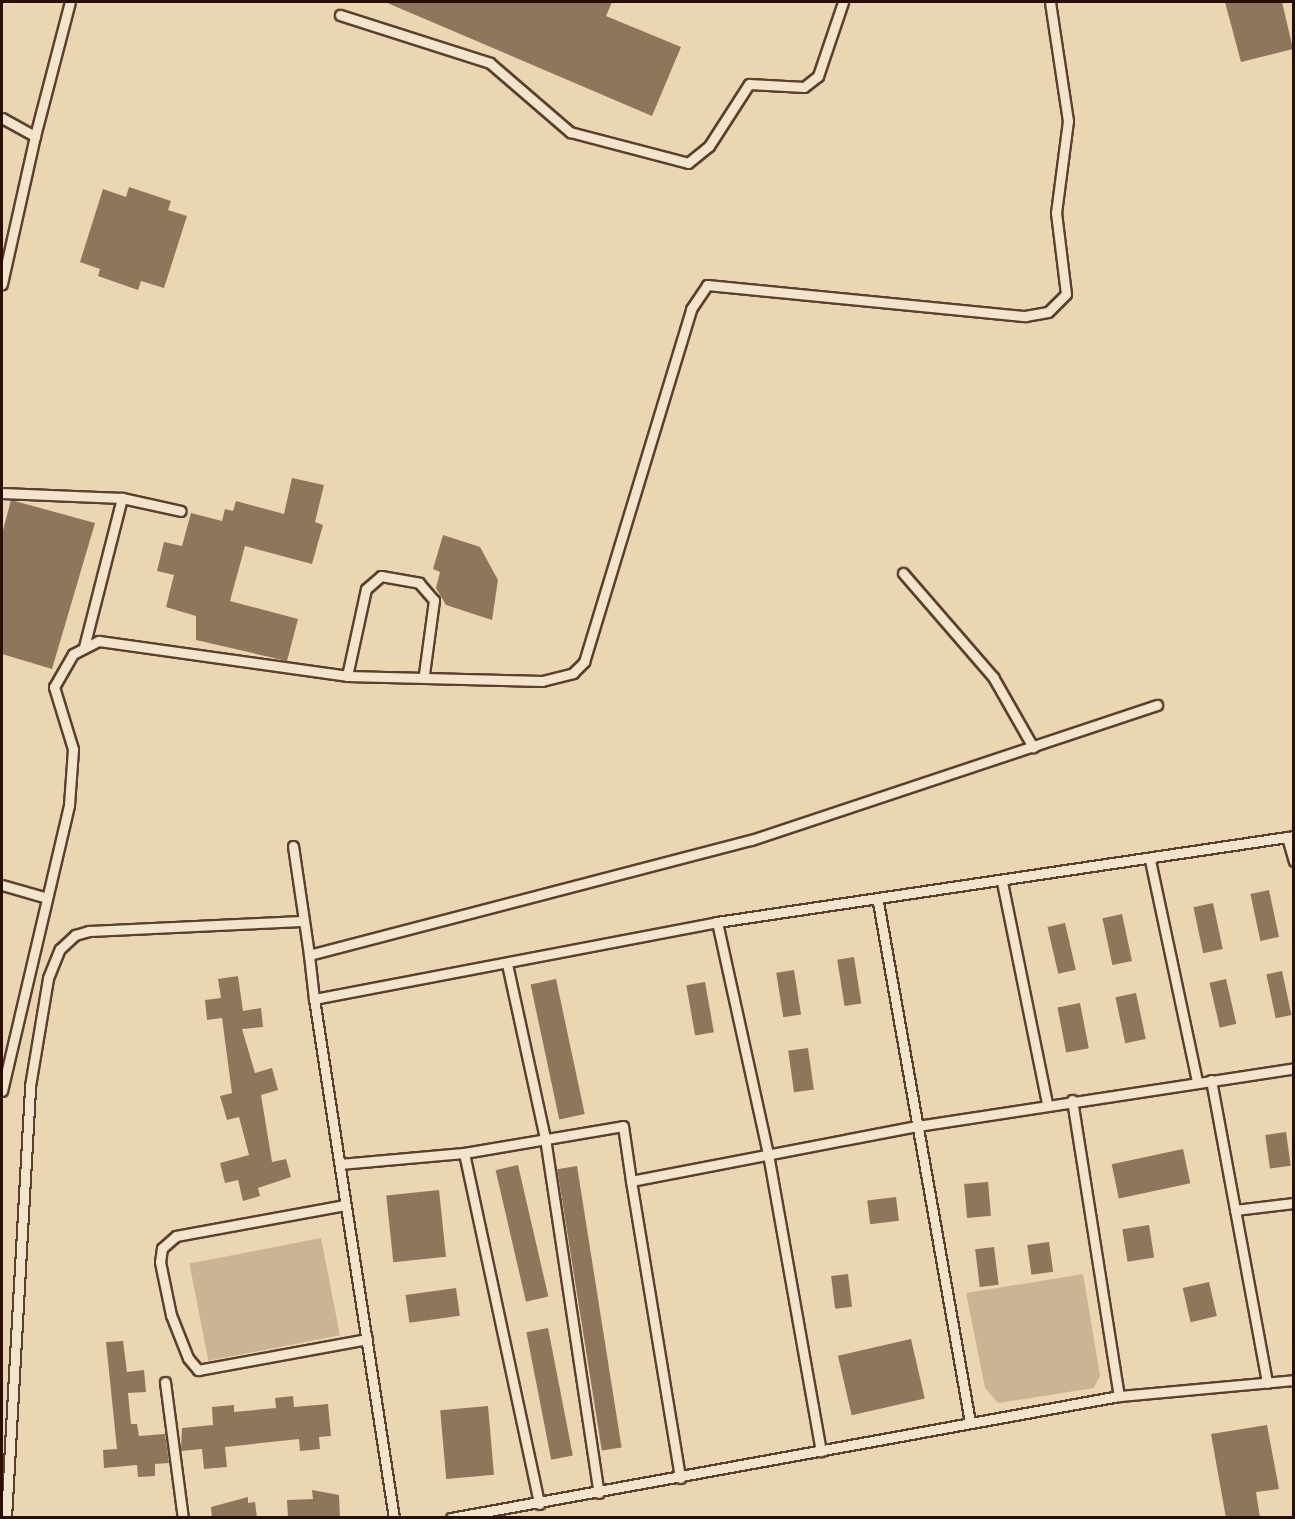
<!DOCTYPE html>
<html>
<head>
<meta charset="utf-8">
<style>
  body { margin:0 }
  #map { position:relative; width:1295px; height:1519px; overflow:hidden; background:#ebd6b2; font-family:Alegreya,serif }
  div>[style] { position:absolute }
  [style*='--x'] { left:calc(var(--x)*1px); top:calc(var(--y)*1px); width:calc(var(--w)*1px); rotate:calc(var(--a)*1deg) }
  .green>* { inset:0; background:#cab494; transform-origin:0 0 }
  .building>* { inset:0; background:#8e765d; transform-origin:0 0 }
  .roads { filter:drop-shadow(2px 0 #5a402d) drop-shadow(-2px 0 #5a402d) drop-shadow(0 2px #5a402d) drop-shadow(0 -2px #5a402d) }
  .lane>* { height:9px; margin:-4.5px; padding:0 4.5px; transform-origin:4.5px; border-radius:4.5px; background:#f2e4cd }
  span { translate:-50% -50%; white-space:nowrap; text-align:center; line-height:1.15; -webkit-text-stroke:4.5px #f2e4cd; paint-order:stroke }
  .frame { position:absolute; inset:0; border:3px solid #2a0e01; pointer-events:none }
</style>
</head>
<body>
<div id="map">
  <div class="green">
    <i style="left:321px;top:1238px;width:99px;height:134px;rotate:79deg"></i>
    <i style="clip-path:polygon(1083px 1274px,1100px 1376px,1094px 1388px,998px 1403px,985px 1388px,966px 1293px)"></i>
  </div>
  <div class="building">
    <i style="clip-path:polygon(385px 2px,612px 2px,606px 16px,681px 47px,652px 116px)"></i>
    <i style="clip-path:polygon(1225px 2px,1282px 2px,1293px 49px,1241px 62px)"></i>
    <i style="clip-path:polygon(129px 187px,171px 201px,168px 210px,187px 216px,164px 288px,141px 281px,138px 290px,98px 276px,100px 269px,80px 262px,103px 189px,126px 197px)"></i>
    <i style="clip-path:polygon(292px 478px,324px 485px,315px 522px,323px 525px,312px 564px,245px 546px,230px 601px,298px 619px,287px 661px,196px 640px,196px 616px,166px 607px,174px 575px,157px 571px,164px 542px,182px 546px,191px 513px,222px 521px,225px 509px,233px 511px,236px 501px,284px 514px)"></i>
    <i style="clip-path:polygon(11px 500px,95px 523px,52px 669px,2px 654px,2px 534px)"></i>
    <i style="clip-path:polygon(443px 535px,480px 547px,498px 580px,492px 620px,446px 605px,436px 588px,440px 572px,433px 569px)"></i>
    <i style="left:1269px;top:890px;width:48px;height:19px;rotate:78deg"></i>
    <i style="left:1213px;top:903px;width:47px;height:20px;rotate:78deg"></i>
    <i style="left:1122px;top:914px;width:48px;height:20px;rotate:78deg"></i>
    <i style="left:1065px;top:923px;width:48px;height:18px;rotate:77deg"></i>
    <i style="left:854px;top:957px;width:47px;height:17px;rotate:81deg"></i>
    <i style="left:794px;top:970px;width:45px;height:18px;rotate:81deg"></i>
    <i style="left:1282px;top:971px;width:45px;height:16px;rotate:78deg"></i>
    <i style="clip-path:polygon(238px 976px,243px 1011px,261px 1008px,263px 1027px,242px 1029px,255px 1073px,272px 1068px,278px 1090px,261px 1095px,272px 1162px,286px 1159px,291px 1177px,258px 1188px,260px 1196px,243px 1201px,238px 1180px,225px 1183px,220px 1163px,249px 1155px,239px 1117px,227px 1120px,220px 1096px,232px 1093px,222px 1018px,207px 1020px,205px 1000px,221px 998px,218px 979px)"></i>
    <i style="left:556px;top:979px;width:138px;height:26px;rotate:78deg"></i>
    <i style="left:1226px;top:979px;width:46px;height:17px;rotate:77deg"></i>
    <i style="left:705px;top:982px;width:51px;height:19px;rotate:80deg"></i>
    <i style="left:1136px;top:993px;width:47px;height:21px;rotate:78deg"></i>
    <i style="left:1080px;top:1003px;width:46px;height:23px;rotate:79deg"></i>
    <i style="left:808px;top:1048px;width:42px;height:20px;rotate:82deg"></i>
    <i style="left:1286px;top:1132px;width:34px;height:21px;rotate:82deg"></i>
    <i style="left:1183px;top:1149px;width:35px;height:73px;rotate:78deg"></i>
    <i style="left:518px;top:1165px;width:135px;height:23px;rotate:77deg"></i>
    <i style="left:577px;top:1166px;width:285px;height:20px;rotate:81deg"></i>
    <i style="left:988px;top:1182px;width:34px;height:24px;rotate:85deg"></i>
    <i style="left:439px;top:1190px;width:67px;height:53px;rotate:84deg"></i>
    <i style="left:896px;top:1197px;width:24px;height:29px;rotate:83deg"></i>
    <i style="left:1149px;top:1225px;width:33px;height:27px;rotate:81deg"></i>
    <i style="left:1049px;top:1242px;width:30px;height:22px;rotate:82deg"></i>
    <i style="left:994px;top:1247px;width:38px;height:19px;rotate:83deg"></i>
    <i style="left:848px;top:1274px;width:33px;height:17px;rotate:83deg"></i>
    <i style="left:1209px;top:1282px;width:35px;height:27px;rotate:77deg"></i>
    <i style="left:456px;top:1288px;width:28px;height:51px;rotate:82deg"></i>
    <i style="left:548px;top:1328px;width:130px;height:22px;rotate:79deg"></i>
    <i style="left:911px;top:1339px;width:61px;height:75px;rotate:77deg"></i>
    <i style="clip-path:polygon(123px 1341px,127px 1372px,144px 1370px,146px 1392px,128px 1393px,131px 1424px,137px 1424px,139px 1436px,165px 1434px,169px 1463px,155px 1464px,155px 1476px,138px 1477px,137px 1465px,104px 1468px,103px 1450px,117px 1449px,106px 1342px)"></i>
    <i style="clip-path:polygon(293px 1396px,294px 1407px,328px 1404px,331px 1436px,319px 1437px,320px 1449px,300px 1451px,299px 1439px,225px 1447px,227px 1467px,204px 1469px,202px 1449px,181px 1451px,182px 1428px,213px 1425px,212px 1407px,234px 1405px,234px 1412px,276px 1408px,275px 1398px)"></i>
    <i style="left:488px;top:1406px;width:69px;height:48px;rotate:85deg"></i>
    <i style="clip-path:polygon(1267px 1425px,1279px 1489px,1256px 1492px,1260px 1518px,1226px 1518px,1211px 1434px)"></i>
    <i style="clip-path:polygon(312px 1490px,339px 1495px,340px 1518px,288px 1518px,287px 1500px,313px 1499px)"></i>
    <i style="clip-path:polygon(248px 1497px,248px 1503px,255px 1502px,257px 1518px,212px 1518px,211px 1507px)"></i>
  </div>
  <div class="roads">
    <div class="lane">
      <i style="--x:340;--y:15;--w:157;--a:17.7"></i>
      <i style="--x:490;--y:63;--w:106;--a:40.8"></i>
      <i style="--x:570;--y:132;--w:122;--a:14.7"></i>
      <i style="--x:688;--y:163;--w:27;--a:-39"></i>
      <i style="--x:709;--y:146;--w:74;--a:-57.2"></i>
      <i style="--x:749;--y:84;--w:55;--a:3.1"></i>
      <i style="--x:804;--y:87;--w:18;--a:-38"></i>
      <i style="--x:818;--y:76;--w:78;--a:-71.3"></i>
      <i style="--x:2;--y:118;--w:38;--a:29"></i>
      <i style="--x:35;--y:136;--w:152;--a:102.6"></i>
      <i style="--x:35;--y:136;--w:138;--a:-75.4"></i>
      <i style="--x:2;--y:493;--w:120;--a:2.4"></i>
      <i style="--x:122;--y:498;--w:60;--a:12.4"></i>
      <i style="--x:903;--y:573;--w:138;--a:49.1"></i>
      <i style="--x:993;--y:677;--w:81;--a:60.3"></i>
      <i style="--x:84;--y:647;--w:154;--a:-75.7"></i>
      <i style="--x:347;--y:676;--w:89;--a:-77.7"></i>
      <i style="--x:366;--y:589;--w:20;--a:-41"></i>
      <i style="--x:381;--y:576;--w:39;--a:10"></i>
      <i style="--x:419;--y:583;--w:23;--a:49"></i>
      <i style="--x:434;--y:600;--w:75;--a:97.7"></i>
      <i style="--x:1287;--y:837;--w:25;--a:74"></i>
      <i style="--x:293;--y:846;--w:110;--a:81.6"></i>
      <i style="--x:1150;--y:860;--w:227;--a:78"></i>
      <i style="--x:1002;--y:882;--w:227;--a:78.5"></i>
      <i style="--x:2;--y:885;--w:44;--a:15.9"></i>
      <i style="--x:878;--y:902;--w:528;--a:79.97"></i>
      <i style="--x:717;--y:922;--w:238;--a:77.6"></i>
      <i style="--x:768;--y:1154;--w:302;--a:79.9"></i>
      <i style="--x:507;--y:964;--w:178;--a:77.7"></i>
      <i style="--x:545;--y:1138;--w:359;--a:81.4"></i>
      <i style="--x:314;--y:999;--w:44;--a:-96.5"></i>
      <i style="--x:309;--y:955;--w:457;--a:-14.6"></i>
      <i style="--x:751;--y:840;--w:428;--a:-18.4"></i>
      <i style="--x:1211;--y:1080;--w:308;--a:79.5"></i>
      <i style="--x:2;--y:1091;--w:294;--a:-76.8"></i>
      <i style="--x:69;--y:805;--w:56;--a:-85.9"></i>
      <i style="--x:73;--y:749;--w:65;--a:-107"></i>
      <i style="--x:54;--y:687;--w:38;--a:-60"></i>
      <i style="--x:73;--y:654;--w:29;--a:-27"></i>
      <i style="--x:99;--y:641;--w:250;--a:8"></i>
      <i style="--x:347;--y:676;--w:195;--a:1.5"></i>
      <i style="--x:542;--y:681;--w:32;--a:-14"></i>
      <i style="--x:573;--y:673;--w:16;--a:-45"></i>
      <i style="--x:584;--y:662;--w:369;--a:-73.1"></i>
      <i style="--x:691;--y:309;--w:29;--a:-56"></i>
      <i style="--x:707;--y:285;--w:320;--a:5.6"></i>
      <i style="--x:1025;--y:316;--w:23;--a:-10"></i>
      <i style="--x:1048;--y:312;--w:25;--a:-45"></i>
      <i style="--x:1066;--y:294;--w:82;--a:-97"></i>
      <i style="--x:1056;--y:213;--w:93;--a:-82.6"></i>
      <i style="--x:1068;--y:121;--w:120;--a:-98.6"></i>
      <i style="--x:1072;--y:1100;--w:300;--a:81"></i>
      <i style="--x:464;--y:1153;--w:161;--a:-9.6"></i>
      <i style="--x:623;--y:1126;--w:56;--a:81.7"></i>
      <i style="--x:631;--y:1181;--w:291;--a:-10.9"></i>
      <i style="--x:917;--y:1126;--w:381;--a:-8.7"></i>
      <i style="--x:340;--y:1164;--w:124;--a:-5.1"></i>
      <i style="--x:464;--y:1153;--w:359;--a:77.9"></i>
      <i style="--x:631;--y:1181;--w:301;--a:80.6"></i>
      <i style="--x:345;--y:1205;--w:172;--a:169.6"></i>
      <i style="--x:176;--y:1236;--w:18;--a:139"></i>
      <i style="--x:162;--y:1248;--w:14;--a:98"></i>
      <i style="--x:160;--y:1262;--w:54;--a:78.3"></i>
      <i style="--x:171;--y:1315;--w:46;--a:68.4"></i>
      <i style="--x:188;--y:1358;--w:16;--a:50"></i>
      <i style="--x:198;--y:1370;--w:172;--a:-10.4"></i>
      <i style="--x:1235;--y:1210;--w:59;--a:-6.8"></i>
      <i style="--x:165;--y:1382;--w:137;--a:82.5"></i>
      <i style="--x:6;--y:1518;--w:433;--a:-86.8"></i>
      <i style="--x:30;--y:1086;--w:109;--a:-80.5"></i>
      <i style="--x:48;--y:978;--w:31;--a:-68"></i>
      <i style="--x:60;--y:949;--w:21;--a:-43"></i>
      <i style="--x:75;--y:935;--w:15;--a:-16"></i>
      <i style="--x:89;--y:931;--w:213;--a:-2.7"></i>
      <i style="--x:394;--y:1518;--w:525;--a:-98.76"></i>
      <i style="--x:314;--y:999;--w:410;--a:-10.8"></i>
      <i style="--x:717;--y:922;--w:583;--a:-8.48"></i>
      <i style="--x:451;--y:1518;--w:679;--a:-10.35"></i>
      <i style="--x:1119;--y:1396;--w:176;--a:-5.2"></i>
    </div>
  </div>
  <div class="frame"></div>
</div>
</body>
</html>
